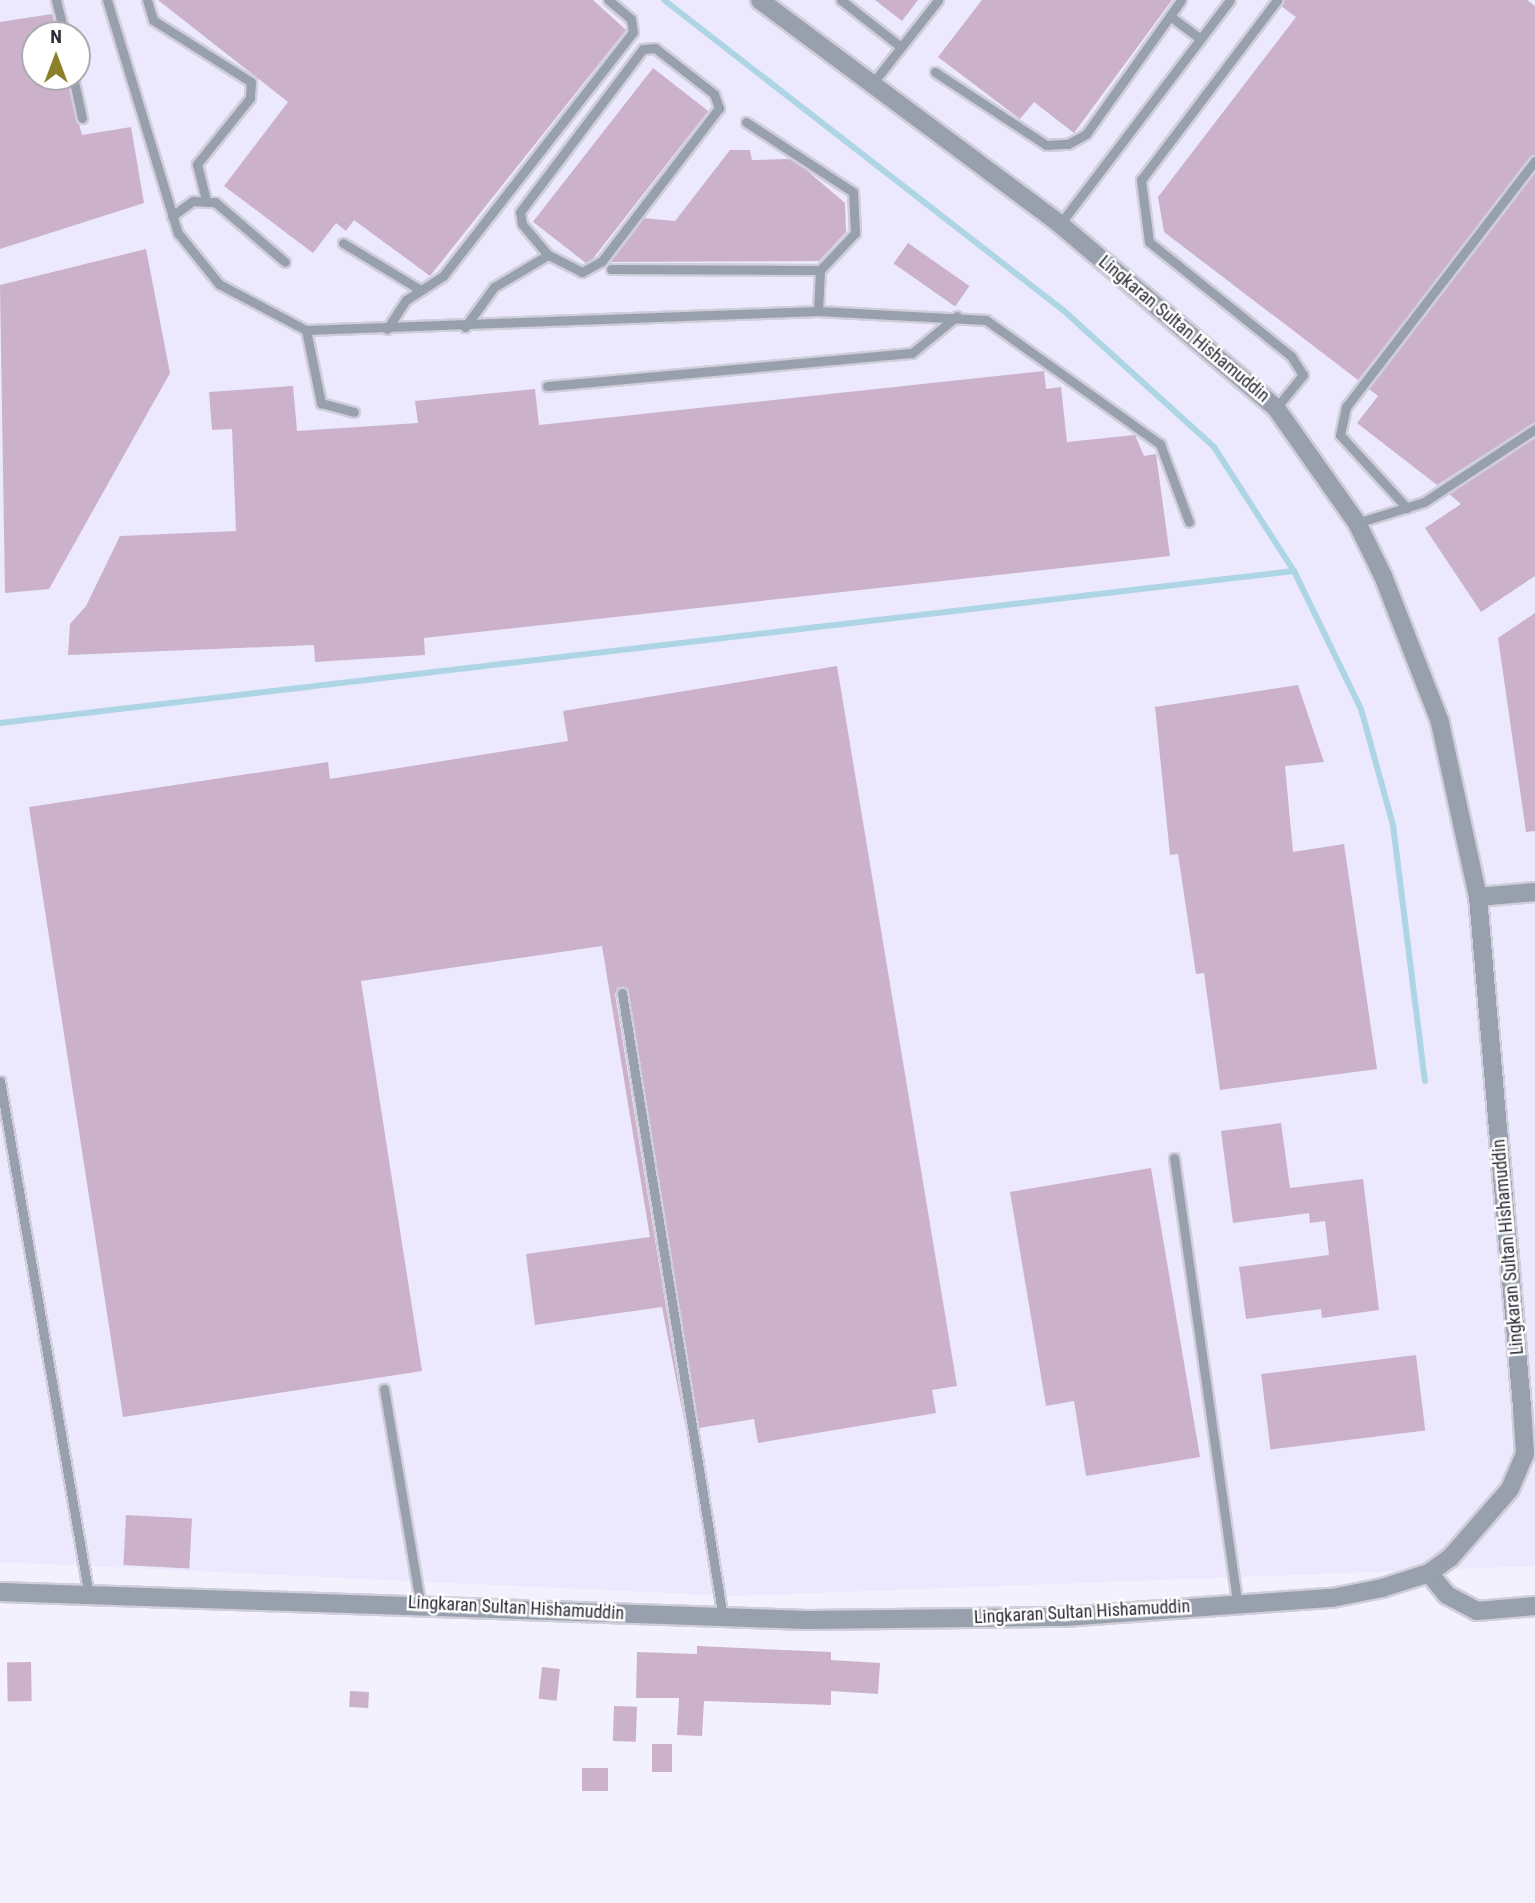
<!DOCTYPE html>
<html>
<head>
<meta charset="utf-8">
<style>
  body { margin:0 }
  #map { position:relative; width:1535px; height:1903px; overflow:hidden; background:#f3f1fd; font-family:"Roboto Condensed",sans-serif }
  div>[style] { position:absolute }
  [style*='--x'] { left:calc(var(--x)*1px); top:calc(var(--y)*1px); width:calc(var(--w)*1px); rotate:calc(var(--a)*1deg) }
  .built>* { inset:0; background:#ece9ff }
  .stream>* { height:6px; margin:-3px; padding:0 3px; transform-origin:3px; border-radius:3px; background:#add5e4 }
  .building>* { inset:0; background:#ccb1cb; transform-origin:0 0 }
  .roads { filter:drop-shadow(2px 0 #d0ceda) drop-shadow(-2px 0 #d0ceda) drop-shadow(0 2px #d0ceda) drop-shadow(0 -2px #d0ceda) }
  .service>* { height:9px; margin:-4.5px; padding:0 4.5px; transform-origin:4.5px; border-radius:4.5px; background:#97a0ac }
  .minor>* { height:18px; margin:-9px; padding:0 9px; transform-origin:9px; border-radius:9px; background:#97a0ac }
  .tertiary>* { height:18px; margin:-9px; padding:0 9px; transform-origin:9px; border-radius:9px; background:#97a0ac }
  span { translate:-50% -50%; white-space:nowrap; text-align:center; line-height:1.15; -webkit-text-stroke:5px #fff; paint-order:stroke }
  .street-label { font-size:18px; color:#2e2c38 }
  .north { position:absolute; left:21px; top:21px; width:70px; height:70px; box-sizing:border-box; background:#fff; border:2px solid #ababaf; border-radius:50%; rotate:0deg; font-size:19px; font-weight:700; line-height:28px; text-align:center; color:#2e2c38 }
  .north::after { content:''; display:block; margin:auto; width:24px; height:32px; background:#8c8128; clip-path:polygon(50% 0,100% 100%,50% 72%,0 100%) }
</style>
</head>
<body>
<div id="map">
  <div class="built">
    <i style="clip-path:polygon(evenodd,0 0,1535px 0,1535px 1566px,733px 1596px,0 1562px,0 0,35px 35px,77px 35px,77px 77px,35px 77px,35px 35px)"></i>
  </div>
  <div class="stream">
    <i style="--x:664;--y:0;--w:505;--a:37.85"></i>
    <i style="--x:1063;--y:310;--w:204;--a:42.2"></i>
    <i style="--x:1214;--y:447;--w:148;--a:57.2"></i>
    <i style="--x:1294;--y:571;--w:153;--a:64.1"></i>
    <i style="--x:1361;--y:709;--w:120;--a:74.6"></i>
    <i style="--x:1393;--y:825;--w:258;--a:82.9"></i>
    <i style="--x:0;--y:723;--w:1303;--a:-6.7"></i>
  </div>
  <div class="building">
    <i style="clip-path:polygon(158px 0,593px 0,626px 30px,430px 276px,354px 220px,346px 231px,336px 223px,313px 253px,224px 186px,288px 102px)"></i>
    <i style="clip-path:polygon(875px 0,918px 0,902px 21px)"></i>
    <i style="clip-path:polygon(982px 0,1172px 0,1074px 133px,1034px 102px,1020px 119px,938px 57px)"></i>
    <i style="clip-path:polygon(1284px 0,1527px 0,1535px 6px,1535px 154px,1358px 380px,1164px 232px,1158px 197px,1296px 17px,1281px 6px)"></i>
    <i style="clip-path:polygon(52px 14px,58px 35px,35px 35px,35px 77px,66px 77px,82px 135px,131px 127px,144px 203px,0 249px,0 22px)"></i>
    <i style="left:653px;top:68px;width:70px;height:195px;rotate:38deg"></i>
    <i style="clip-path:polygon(730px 150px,750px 150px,752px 160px,789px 159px,805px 169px,845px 203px,846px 232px,819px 261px,610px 262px,643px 218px,675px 221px)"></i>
    <i style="clip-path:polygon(1535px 172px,1535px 422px,1437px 485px,1357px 423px,1378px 396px,1369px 389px)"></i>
    <i style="left:908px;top:243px;width:75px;height:25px;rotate:35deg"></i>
    <i style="clip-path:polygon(146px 249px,170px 373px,49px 589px,5px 593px,0 285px)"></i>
    <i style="clip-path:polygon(1044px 371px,1046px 389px,1061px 387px,1067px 442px,1135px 435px,1144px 456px,1156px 454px,1170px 556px,424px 638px,425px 655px,315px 662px,314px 645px,68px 655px,70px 624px,86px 606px,120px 536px,236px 531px,232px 429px,212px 430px,209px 392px,293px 386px,297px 431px,418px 423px,415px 401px,535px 389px,539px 425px)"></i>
    <i style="clip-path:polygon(1535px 437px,1535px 576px,1481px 612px,1425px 528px,1461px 504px,1449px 494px)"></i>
    <i style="clip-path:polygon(1535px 613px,1535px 831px,1526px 832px,1498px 638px)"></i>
    <i style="clip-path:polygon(837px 666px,957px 1386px,932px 1390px,936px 1413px,758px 1443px,754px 1419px,699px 1428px,624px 986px,615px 994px,686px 1430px,662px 1307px,535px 1325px,526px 1254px,650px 1237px,602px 946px,361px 981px,422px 1371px,123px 1417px,29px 807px,328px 762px,330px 779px,568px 741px,563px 711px)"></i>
    <i style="clip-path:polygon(1298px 685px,1324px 762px,1285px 766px,1293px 852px,1344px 844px,1377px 1069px,1220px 1090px,1204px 973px,1196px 974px,1178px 854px,1170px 855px,1155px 707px)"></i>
    <i style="clip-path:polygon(1281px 1123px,1290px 1188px,1363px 1179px,1379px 1310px,1322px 1318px,1321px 1309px,1246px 1319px,1239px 1267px,1329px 1255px,1325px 1221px,1310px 1223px,1309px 1213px,1233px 1223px,1221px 1131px)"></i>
    <i style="clip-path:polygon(1151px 1168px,1200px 1457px,1086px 1476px,1074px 1401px,1046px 1406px,1010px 1192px)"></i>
    <i style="left:1416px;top:1355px;width:76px;height:156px;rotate:83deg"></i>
    <i style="left:126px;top:1515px;width:66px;height:50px;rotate:3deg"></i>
    <i style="clip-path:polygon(697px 1646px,831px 1652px,831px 1660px,880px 1663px,878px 1694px,831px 1691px,831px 1705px,704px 1701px,702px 1736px,677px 1735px,679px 1698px,636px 1698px,637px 1652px,697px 1654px)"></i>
    <i style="left:31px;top:1662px;width:39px;height:24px;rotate:89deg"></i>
    <i style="left:542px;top:1667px;width:18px;height:32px;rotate:6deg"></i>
    <i style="left:350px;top:1691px;width:19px;height:16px;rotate:3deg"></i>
    <i style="left:614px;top:1706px;width:23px;height:35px;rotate:2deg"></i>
    <i style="left:652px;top:1744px;width:20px;height:28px"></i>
    <i style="left:582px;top:1768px;width:26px;height:23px"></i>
  </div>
  <div class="roads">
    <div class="service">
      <i style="--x:56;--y:0;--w:36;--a:76"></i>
      <i style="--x:107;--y:0;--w:244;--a:73.1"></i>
      <i style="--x:178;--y:233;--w:65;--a:51.2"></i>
      <i style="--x:219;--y:284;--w:98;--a:27.9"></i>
      <i style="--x:306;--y:330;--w:512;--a:-2.13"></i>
      <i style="--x:818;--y:311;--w:168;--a:3.1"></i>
      <i style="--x:986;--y:320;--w:214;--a:35.5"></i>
      <i style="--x:1160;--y:444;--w:83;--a:69.6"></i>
      <i style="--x:147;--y:0;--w:21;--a:73"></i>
      <i style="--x:153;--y:20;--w:116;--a:32.3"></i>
      <i style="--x:251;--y:82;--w:16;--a:94"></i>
      <i style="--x:250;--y:98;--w:85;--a:128.8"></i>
      <i style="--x:197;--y:164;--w:38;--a:76"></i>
      <i style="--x:841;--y:0;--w:76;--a:38.1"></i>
      <i style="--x:1170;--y:16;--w:19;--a:-55"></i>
      <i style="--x:655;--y:48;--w:75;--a:37.9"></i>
      <i style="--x:714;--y:94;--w:15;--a:70"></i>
      <i style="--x:719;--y:108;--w:193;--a:127.4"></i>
      <i style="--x:602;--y:261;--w:23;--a:151"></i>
      <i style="--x:582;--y:272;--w:38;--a:-153"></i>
      <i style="--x:548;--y:255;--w:40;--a:-130"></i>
      <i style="--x:522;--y:224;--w:12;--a:-99"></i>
      <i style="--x:520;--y:212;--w:204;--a:-53"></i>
      <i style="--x:643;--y:49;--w:12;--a:-5"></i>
      <i style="--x:935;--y:72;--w:133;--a:33.3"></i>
      <i style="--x:1046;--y:145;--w:22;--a:-3"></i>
      <i style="--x:1068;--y:144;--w:21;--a:-29"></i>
      <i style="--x:1086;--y:134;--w:145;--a:-54.6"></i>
      <i style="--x:1170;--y:16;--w:38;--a:37"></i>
      <i style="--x:73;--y:77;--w:42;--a:77.6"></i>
      <i style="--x:872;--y:84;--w:107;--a:-51.8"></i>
      <i style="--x:746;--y:122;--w:128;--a:33.2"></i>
      <i style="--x:853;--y:192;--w:41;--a:87.2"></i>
      <i style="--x:855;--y:233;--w:51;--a:133.4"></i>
      <i style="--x:172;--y:216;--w:26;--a:-36"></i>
      <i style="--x:193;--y:201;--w:22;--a:3"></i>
      <i style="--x:215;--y:202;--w:92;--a:40.6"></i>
      <i style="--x:1060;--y:224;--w:281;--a:-52.8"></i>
      <i style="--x:343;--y:243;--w:89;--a:31.2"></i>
      <i style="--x:611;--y:269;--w:209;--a:0.3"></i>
      <i style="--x:820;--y:270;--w:41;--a:92.8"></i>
      <i style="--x:465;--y:327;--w:49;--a:-54.1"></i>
      <i style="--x:494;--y:287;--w:63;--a:-30.7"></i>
      <i style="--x:387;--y:329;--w:35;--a:-57"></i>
      <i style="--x:406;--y:300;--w:44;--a:-33"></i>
      <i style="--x:443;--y:276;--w:309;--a:-52.1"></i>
      <i style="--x:633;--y:32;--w:13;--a:-99"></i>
      <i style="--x:631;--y:19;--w:30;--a:-140"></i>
      <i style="--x:306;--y:330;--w:75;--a:78.4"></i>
      <i style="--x:321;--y:403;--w:34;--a:15"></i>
      <i style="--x:547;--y:386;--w:366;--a:-5.2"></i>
      <i style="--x:912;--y:353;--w:58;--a:-39.4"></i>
      <i style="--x:1276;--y:408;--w:43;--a:-50.7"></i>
      <i style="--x:1303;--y:375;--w:22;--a:-122"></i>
      <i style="--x:1291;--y:356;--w:182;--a:-141.2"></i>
      <i style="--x:1149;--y:242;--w:63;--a:-97.4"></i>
      <i style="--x:1141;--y:180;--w:226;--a:-52.9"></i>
      <i style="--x:1407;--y:508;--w:99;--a:-132.5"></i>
      <i style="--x:1340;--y:435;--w:29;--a:-78"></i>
      <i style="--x:1346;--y:407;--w:310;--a:-52.5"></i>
      <i style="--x:1357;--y:523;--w:70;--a:-17.4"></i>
      <i style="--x:1424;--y:502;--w:133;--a:-33.3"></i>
      <i style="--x:622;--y:993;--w:633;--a:80.82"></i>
      <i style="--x:0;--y:1081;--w:523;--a:80.2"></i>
      <i style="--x:1174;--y:1158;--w:449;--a:81.9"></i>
      <i style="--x:384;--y:1389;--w:216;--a:80.4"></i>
    </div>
    <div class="minor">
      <i style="--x:1478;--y:897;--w:57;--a:-5"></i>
      <i style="--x:1429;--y:1573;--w:28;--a:51"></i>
      <i style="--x:1447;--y:1595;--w:34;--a:28"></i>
      <i style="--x:1477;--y:1611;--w:58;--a:-4.9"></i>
    </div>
    <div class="tertiary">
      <i style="--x:0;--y:1592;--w:808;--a:1.98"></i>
      <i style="--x:808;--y:1620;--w:256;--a:-0.7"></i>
      <i style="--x:1064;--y:1617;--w:269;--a:-4.1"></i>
      <i style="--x:1332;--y:1598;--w:51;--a:-11.3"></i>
      <i style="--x:1382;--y:1588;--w:49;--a:-17.7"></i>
      <i style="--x:1429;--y:1573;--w:26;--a:-36"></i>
      <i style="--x:1450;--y:1558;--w:91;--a:-49"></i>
      <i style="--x:1510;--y:1489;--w:38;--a:-67"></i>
      <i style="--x:1525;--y:1454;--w:47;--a:-93.7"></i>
      <i style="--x:1522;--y:1407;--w:512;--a:-94.93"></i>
      <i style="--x:1478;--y:897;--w:179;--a:-102.3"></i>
      <i style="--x:1440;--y:722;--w:157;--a:-111.3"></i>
      <i style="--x:1383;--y:576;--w:59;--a:-116.1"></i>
      <i style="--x:1357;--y:523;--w:141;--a:-125.2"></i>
      <i style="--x:1276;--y:408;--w:284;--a:-139.6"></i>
      <i style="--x:1060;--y:224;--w:374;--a:-143.3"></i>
    </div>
  </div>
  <div class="street-label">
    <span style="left:1184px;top:329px;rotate:40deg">Lingkaran Sultan Hishamuddin</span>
    <span style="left:1508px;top:1247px;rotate:-95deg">Lingkaran Sultan Hishamuddin</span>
    <span style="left:516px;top:1608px;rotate:3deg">Lingkaran Sultan Hishamuddin</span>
    <span style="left:1082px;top:1612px;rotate:-3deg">Lingkaran Sultan Hishamuddin</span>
  </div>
  <div class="north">N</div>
</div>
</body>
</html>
